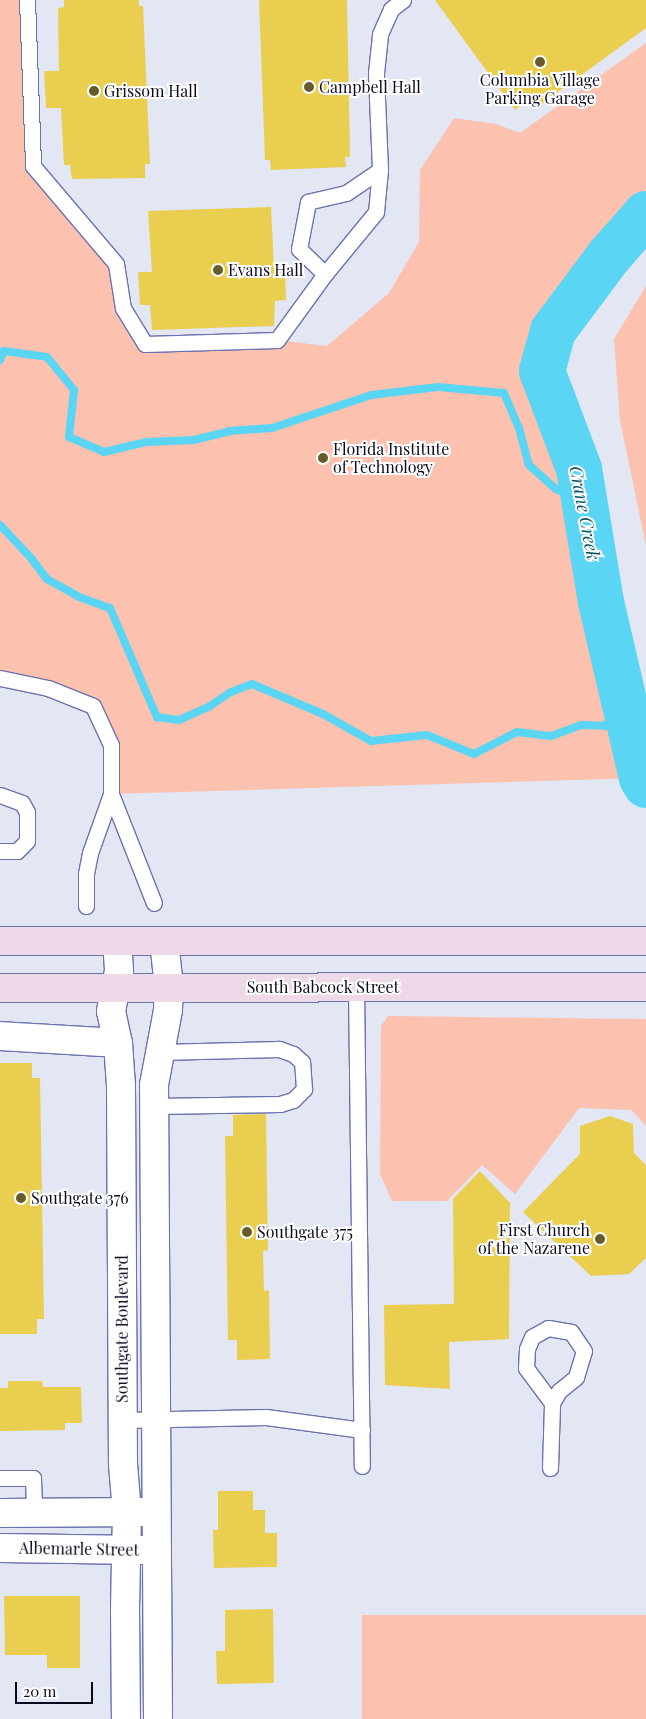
<!DOCTYPE html>
<html>
<head>
<meta charset="utf-8">
<style>
  body { margin:0 }
  #map { position:relative; width:646px; height:1719px; overflow:hidden; background:#e3e6f3; font-family:"Playfair Display",serif }
  div>[style] { position:absolute }
  [style*='--x'] { left:calc(var(--x)*1px); top:calc(var(--y)*1px); width:calc(var(--w)*1px); rotate:calc(var(--a)*1deg) }
  .green>* { inset:0; background:#fcc1af; transform-origin:0 0 }
  .stream>* { height:8px; margin:-4px; padding:0 4px; transform-origin:4px; border-radius:4px; background:#5bd5f4 }
  .river>* { height:46px; margin:-23px; padding:0 23px; transform-origin:23px; border-radius:23px; background:#5bd5f4 }
  .building>* { inset:0; background:#e9ce50 }
  .roads { filter:drop-shadow(1px 0 #6b73af) drop-shadow(-1px 0 #6b73af) drop-shadow(0 1px #6b73af) drop-shadow(0 -1px #6b73af) }
  .lane>* { height:15px; margin:-7.5px; padding:0 7.5px; transform-origin:7.5px; border-radius:7.5px; background:#fff }
  .street>* { height:28px; margin:-14px; padding:0 14px; transform-origin:14px; border-radius:14px; background:#fff }
  .secondary>* { height:28px; margin:-14px; padding:0 14px; transform-origin:14px; border-radius:14px; background:#eed9e8 }
  .dots>* { width:14px; height:14px; translate:-50% -50%; box-sizing:border-box; border:2px solid #fff; border-radius:50% }
  span { translate:-50% -50%; white-space:nowrap; text-align:center; line-height:1.15; -webkit-text-stroke:4px #fff; paint-order:stroke }
  .poi-label { font-size:16px; color:#08091f }
  .left { translate:0 -50%; text-align:left }
  .right { translate:-100% -50%; text-align:right }
  .street-label { font-size:16px; color:#08091f }
  .water-label { font-size:18px; color:#075262; font-style:italic }
  .scale { position:absolute; left:15px; top:1682px; width:78px; height:22px; box-sizing:border-box; border:2px solid #08091f; border-top:0; padding-left:6px; font-size:15px; line-height:18px; white-space:nowrap; color:#08091f; -webkit-text-stroke:4px #fff; paint-order:stroke }
</style>
</head>
<body>
<div id="map">
  <div class="green">
    <i style="clip-path:polygon(0 0,27px 0,33px 166px,116px 264px,145px 344px,277px 340px,327px 346px,389px 293px,419px 242px,420px 170px,454px 118px,496px 124px,520px 133px,646px 43px,646px 189px,541px 313px,524px 368px,542px 371px,579px 469px,601px 602px,642px 778px,111px 794px,111px 745px,93px 706px,0 678px)"></i>
    <i style="clip-path:polygon(646px 286px,646px 546px,620px 420px,614px 339px)"></i>
    <i style="clip-path:polygon(388px 1016px,646px 1019px,646px 1126px,631px 1110px,579px 1108px,515px 1194px,482px 1165px,447px 1201px,392px 1201px,380px 1174px,381px 1026px)"></i>
    <i style="left:646px;top:1615px;width:104px;height:284px;rotate:90deg"></i>
  </div>
  <div class="stream">
    <i style="--x:0;--y:360;--w:10;--a:-66"></i>
    <i style="--x:4;--y:351;--w:43;--a:7.9"></i>
    <i style="--x:47;--y:357;--w:43;--a:50.7"></i>
    <i style="--x:74;--y:390;--w:47;--a:96.1"></i>
    <i style="--x:69;--y:437;--w:38;--a:23"></i>
    <i style="--x:104;--y:452;--w:43;--a:-13.4"></i>
    <i style="--x:146;--y:442;--w:48;--a:-2.4"></i>
    <i style="--x:194;--y:440;--w:36;--a:-14"></i>
    <i style="--x:229;--y:431;--w:43;--a:-4"></i>
    <i style="--x:272;--y:428;--w:104;--a:-18.4"></i>
    <i style="--x:371;--y:395;--w:67;--a:-6.8"></i>
    <i style="--x:438;--y:387;--w:66;--a:5.2"></i>
    <i style="--x:504;--y:393;--w:38;--a:67"></i>
    <i style="--x:519;--y:428;--w:38;--a:75"></i>
    <i style="--x:529;--y:465;--w:36;--a:42"></i>
    <i style="--x:556;--y:489;--w:30;--a:24"></i>
    <i style="--x:0;--y:525;--w:45;--a:46.8"></i>
    <i style="--x:31;--y:558;--w:26;--a:53"></i>
    <i style="--x:47;--y:579;--w:37;--a:29"></i>
    <i style="--x:79;--y:597;--w:33;--a:20"></i>
    <i style="--x:110;--y:608;--w:119;--a:66.7"></i>
    <i style="--x:157;--y:717;--w:22;--a:8"></i>
    <i style="--x:179;--y:720;--w:34;--a:-24"></i>
    <i style="--x:210;--y:706;--w:25;--a:-34"></i>
    <i style="--x:231;--y:692;--w:22;--a:-21"></i>
    <i style="--x:252;--y:684;--w:77;--a:22.9"></i>
    <i style="--x:323;--y:714;--w:55;--a:29.4"></i>
    <i style="--x:371;--y:741;--w:56;--a:-6.1"></i>
    <i style="--x:427;--y:735;--w:51;--a:22"></i>
    <i style="--x:474;--y:754;--w:48;--a:-27.1"></i>
    <i style="--x:517;--y:732;--w:34;--a:7"></i>
    <i style="--x:551;--y:736;--w:33;--a:-20"></i>
    <i style="--x:582;--y:725;--w:23;--a:2"></i>
    <i style="--x:605;--y:726;--w:27;--a:-42"></i>
  </div>
  <div class="river">
    <i style="--x:646;--y:214;--w:56;--a:131.4"></i>
    <i style="--x:609;--y:256;--w:94;--a:126.7"></i>
    <i style="--x:553;--y:331;--w:41;--a:105.4"></i>
    <i style="--x:542;--y:371;--w:105;--a:69.3"></i>
    <i style="--x:579;--y:469;--w:135;--a:80.6"></i>
    <i style="--x:601;--y:602;--w:181;--a:76.9"></i>
    <i style="--x:642;--y:778;--w:8;--a:60"></i>
  </div>
  <div class="building">
    <i style="clip-path:polygon(64px 0,139px 0,139px 6px,143px 6px,150px 164px,145px 164px,145px 178px,72px 179px,70px 165px,64px 165px,61px 108px,46px 108px,44px 71px,59px 71px,58px 8px,64px 7px)"></i>
    <i style="clip-path:polygon(259px 0,347px 0,350px 157px,345px 157px,346px 167px,271px 170px,270px 160px,265px 160px)"></i>
    <i style="clip-path:polygon(435px 0,646px 0,646px 28px,540px 105px,533px 96px,515px 110px)"></i>
    <i style="clip-path:polygon(271px 207px,274px 268px,285px 268px,286px 300px,275px 301px,274px 326px,152px 330px,150px 305px,140px 305px,138px 272px,152px 272px,148px 211px)"></i>
    <i style="clip-path:polygon(0 1063px,32px 1063px,32px 1078px,40px 1078px,44px 1319px,37px 1319px,37px 1334px,0 1334px)"></i>
    <i style="clip-path:polygon(266px 1114px,268px 1250px,263px 1251px,264px 1291px,269px 1290px,270px 1359px,237px 1360px,237px 1340px,228px 1340px,225px 1136px,233px 1136px,233px 1115px)"></i>
    <i style="clip-path:polygon(610px 1116px,633px 1124px,634px 1153px,646px 1165px,646px 1258px,629px 1274px,591px 1276px,523px 1212px,580px 1154px,580px 1126px)"></i>
    <i style="clip-path:polygon(480px 1171px,510px 1203px,509px 1339px,449px 1342px,450px 1389px,385px 1385px,384px 1305px,454px 1304px,453px 1199px)"></i>
    <i style="clip-path:polygon(8px 1381px,42px 1381px,43px 1387px,81px 1387px,82px 1423px,65px 1423px,65px 1430px,0 1431px,0 1388px,8px 1388px)"></i>
    <i style="clip-path:polygon(218px 1491px,253px 1491px,253px 1510px,265px 1510px,265px 1533px,277px 1533px,277px 1567px,214px 1568px,213px 1530px,218px 1530px)"></i>
    <i style="clip-path:polygon(4px 1596px,80px 1596px,80px 1668px,47px 1668px,47px 1655px,5px 1655px)"></i>
    <i style="clip-path:polygon(273px 1609px,274px 1683px,217px 1684px,216px 1651px,225px 1651px,225px 1610px)"></i>
  </div>
  <div class="roads">
    <div class="lane">
      <i style="--x:27;--y:0;--w:166;--a:87.9"></i>
      <i style="--x:33;--y:166;--w:128;--a:49.7"></i>
      <i style="--x:116;--y:264;--w:45;--a:81"></i>
      <i style="--x:123;--y:308;--w:42;--a:58.6"></i>
      <i style="--x:145;--y:344;--w:132;--a:-1.7"></i>
      <i style="--x:277;--y:340;--w:82;--a:-54"></i>
      <i style="--x:380;--y:170;--w:41;--a:145.9"></i>
      <i style="--x:346;--y:193;--w:39;--a:167"></i>
      <i style="--x:308;--y:202;--w:48;--a:100.8"></i>
      <i style="--x:299;--y:249;--w:36;--a:44"></i>
      <i style="--x:325;--y:274;--w:80;--a:-50.6"></i>
      <i style="--x:376;--y:212;--w:42;--a:-84.6"></i>
      <i style="--x:380;--y:170;--w:97;--a:-92.4"></i>
      <i style="--x:376;--y:73;--w:39;--a:-84"></i>
      <i style="--x:380;--y:34;--w:27;--a:-66"></i>
      <i style="--x:391;--y:9;--w:15;--a:-37"></i>
      <i style="--x:0;--y:678;--w:49;--a:11.8"></i>
      <i style="--x:48;--y:688;--w:48;--a:21.8"></i>
      <i style="--x:93;--y:706;--w:43;--a:65.2"></i>
      <i style="--x:111;--y:745;--w:49;--a:90"></i>
      <i style="--x:111;--y:794;--w:63;--a:109.6"></i>
      <i style="--x:90;--y:853;--w:21;--a:101"></i>
      <i style="--x:86;--y:874;--w:32;--a:90"></i>
      <i style="--x:111;--y:794;--w:117;--a:68.5"></i>
      <i style="--x:0;--y:795;--w:23;--a:20"></i>
      <i style="--x:22;--y:803;--w:10;--a:61"></i>
      <i style="--x:27;--y:812;--w:29;--a:90"></i>
      <i style="--x:27;--y:841;--w:14;--a:135"></i>
      <i style="--x:17;--y:851;--w:17;--a:180"></i>
      <i style="--x:356;--y:987;--w:479;--a:89.3"></i>
      <i style="--x:154;--y:1106;--w:126;--a:-0.9"></i>
      <i style="--x:280;--y:1104;--w:14;--a:-17"></i>
      <i style="--x:293;--y:1100;--w:16;--a:-45"></i>
      <i style="--x:304;--y:1089;--w:27;--a:-94"></i>
      <i style="--x:302;--y:1062;--w:12;--a:-138"></i>
      <i style="--x:293;--y:1054;--w:15;--a:-160"></i>
      <i style="--x:279;--y:1049;--w:119;--a:178.6"></i>
      <i style="--x:123;--y:1420;--w:143;--a:-1.2"></i>
      <i style="--x:266;--y:1417;--w:97;--a:7.7"></i>
      <i style="--x:550;--y:1468;--w:65;--a:-88.2"></i>
      <i style="--x:552;--y:1403;--w:14;--a:-60"></i>
      <i style="--x:559;--y:1391;--w:22;--a:-39"></i>
      <i style="--x:576;--y:1377;--w:27;--a:-73"></i>
      <i style="--x:584;--y:1351;--w:23;--a:-124"></i>
      <i style="--x:571;--y:1332;--w:23;--a:-170"></i>
      <i style="--x:548;--y:1328;--w:18;--a:151"></i>
      <i style="--x:532;--y:1337;--w:13;--a:113"></i>
      <i style="--x:527;--y:1349;--w:19;--a:93"></i>
      <i style="--x:526;--y:1368;--w:44;--a:53.4"></i>
      <i style="--x:0;--y:1478;--w:33;--a:0"></i>
      <i style="--x:33;--y:1478;--w:35;--a:88"></i>
    </div>
    <div class="street">
      <i style="--x:117;--y:941;--w:30;--a:86"></i>
      <i style="--x:119;--y:971;--w:41;--a:101.3"></i>
      <i style="--x:111;--y:1011;--w:33;--a:78"></i>
      <i style="--x:118;--y:1043;--w:43;--a:86"></i>
      <i style="--x:121;--y:1086;--w:378;--a:89.7"></i>
      <i style="--x:123;--y:1464;--w:49;--a:85.3"></i>
      <i style="--x:127;--y:1513;--w:97;--a:91.2"></i>
      <i style="--x:125;--y:1610;--w:109;--a:89.5"></i>
      <i style="--x:0;--y:1036;--w:118;--a:3.4"></i>
      <i style="--x:0;--y:1513;--w:145;--a:-0.4"></i>
      <i style="--x:0;--y:1548;--w:143;--a:0.8"></i>
      <i style="--x:158;--y:1719;--w:634;--a:-90.36"></i>
      <i style="--x:154;--y:1085;--w:76;--a:-79.4"></i>
      <i style="--x:168;--y:1010;--w:23;--a:-88"></i>
      <i style="--x:169;--y:987;--w:46;--a:-96.2"></i>
    </div>
    <div class="secondary">
      <i style="--x:0;--y:941;--w:646;--a:0"></i>
      <i style="--x:0;--y:988;--w:646;--a:-0.09"></i>
    </div>
  </div>
  <div class="dots">
    <i style="left:540px;top:62px;background:#675c29"></i>
    <i style="left:309px;top:87px;background:#675c29"></i>
    <i style="left:94px;top:91px;background:#675c29"></i>
    <i style="left:218px;top:270px;background:#675c29"></i>
    <i style="left:323px;top:458px;background:#675c29"></i>
    <i style="left:21px;top:1198px;background:#675c29"></i>
    <i style="left:247px;top:1232px;background:#675c29"></i>
    <i style="left:600px;top:1239px;background:#675c29"></i>
  </div>
  <div class="poi-label">
    <span style="left:540px;top:89px">Columbia Village<br>Parking Garage</span>
    <span class="left" style="left:319px;top:87px">Campbell Hall</span>
    <span class="left" style="left:104px;top:91px">Grissom Hall</span>
    <span class="left" style="left:228px;top:270px">Evans Hall</span>
    <span class="left" style="left:333px;top:458px">Florida Institute<br>of Technology</span>
    <span class="left" style="left:31px;top:1198px">Southgate 376</span>
    <span class="right" style="left:590px;top:1239px">First Church<br>of the Nazarene</span>
    <span class="left" style="left:257px;top:1232px">Southgate 375</span>
  </div>
  <div class="street-label">
    <span style="left:323px;top:987px">South Babcock Street</span>
    <span style="left:122px;top:1329px;rotate:-90deg">Southgate Boulevard</span>
    <span style="left:79px;top:1549px;rotate:1deg">Albemarle Street</span>
  </div>
  <div class="water-label">
    <span style="left:585px;top:513px;rotate:79deg">Crane Creek</span>
  </div>
  <div class="scale">20 m</div>
</div>
</body>
</html>
